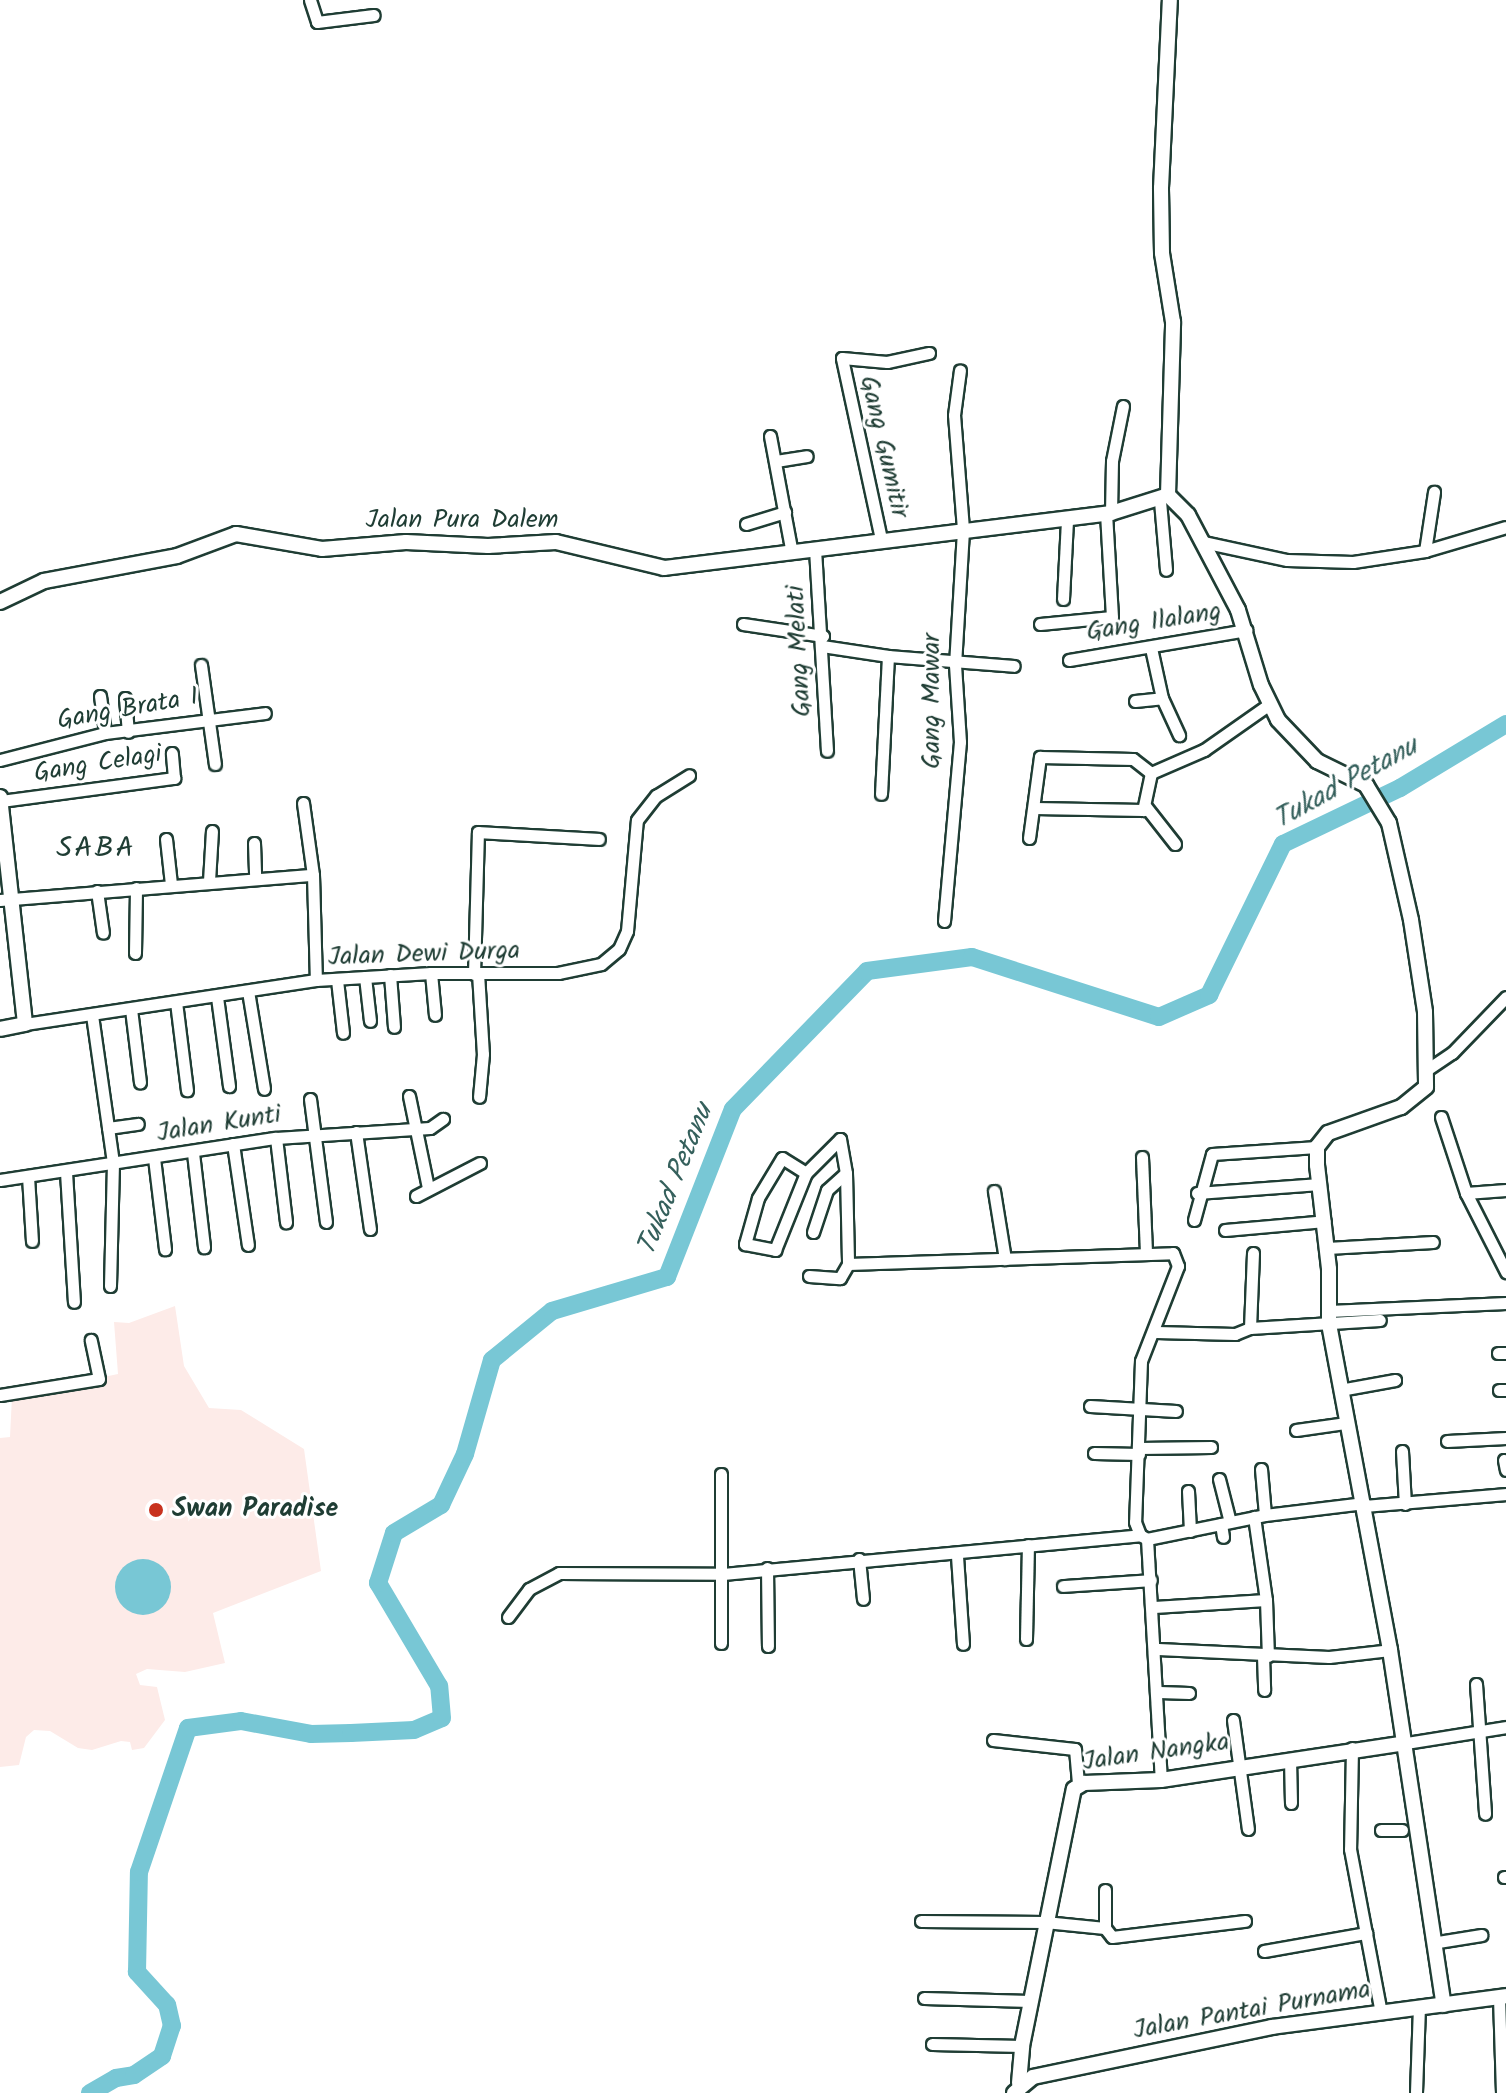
<!DOCTYPE html>
<html>
<head>
<meta charset="utf-8">
<style>
  body { margin:0 }
  #map { position:relative; width:1506px; height:2093px; overflow:hidden; background:#fff; font-family:Kalam,sans-serif }
  div>[style] { position:absolute }
  [style*='--x'] { left:calc(var(--x)*1px); top:calc(var(--y)*1px); width:calc(var(--w)*1px); rotate:calc(var(--a)*1deg) }
  .built>* { inset:0; background:#fdebe8 }
  .water>* { inset:0; background:#78c7d5 }
  .round { border-radius:50% }
  .river>* { height:18px; margin:-9px; padding:0 9px; transform-origin:9px; border-radius:9px; background:#78c7d5 }
  .roads { filter:drop-shadow(2px 0 #1f3d34) drop-shadow(-2px 0 #1f3d34) drop-shadow(0 2px #1f3d34) drop-shadow(0 -2px #1f3d34) }
  .minor>* { height:11px; margin:-5.5px; padding:0 5.5px; transform-origin:5.5px; border-radius:5.5px; background:#fff }
  .tertiary>* { height:14px; margin:-7px; padding:0 7px; transform-origin:7px; border-radius:7px; background:#fff }
  .dots>* { width:22px; height:22px; translate:-50% -50%; box-sizing:border-box; border:4px solid #fff; border-radius:50% }
  span { translate:-50% -50%; white-space:nowrap; text-align:center; line-height:1.15; -webkit-text-stroke:6px #fff; paint-order:stroke }
  .street-label { font-size:26px; color:#1f3d34 }
  .poi-label { font-size:26px; color:#1f3d34; font-weight:700 }
  .left { translate:0 -50%; text-align:left }
  .water-label { font-size:28px; color:#35605c; font-style:italic }
  .quarter-label { font-size:30px; color:#1f3d34; letter-spacing:2px }
</style>
</head>
<body>
<div id="map">
  <div class="built">
    <i style="clip-path:polygon(175px 1306px,184px 1366px,209px 1408px,241px 1410px,304px 1449px,321px 1571px,213px 1613px,225px 1663px,185px 1672px,147px 1669px,136px 1674px,140px 1685px,157px 1687px,165px 1720px,144px 1748px,132px 1750px,130px 1742px,121px 1741px,92px 1750px,78px 1748px,50px 1731px,34px 1730px,26px 1737px,19px 1765px,0 1767px,0 1438px,10px 1437px,12px 1396px,118px 1374px,114px 1322px,129px 1323px)"></i>
  </div>
  <div class="water">
    <i class="round" style="left:115px;top:1559px;width:56px;height:56px"></i>
  </div>
  <div class="river">
    <i style="--x:90;--y:2093;--w:30;--a:-30"></i>
    <i style="--x:116;--y:2078;--w:18;--a:-9"></i>
    <i style="--x:134;--y:2075;--w:34;--a:-34"></i>
    <i style="--x:162;--y:2056;--w:32;--a:-72"></i>
    <i style="--x:172;--y:2026;--w:22;--a:-103"></i>
    <i style="--x:167;--y:2005;--w:45;--a:-132.3"></i>
    <i style="--x:137;--y:1972;--w:100;--a:-88.9"></i>
    <i style="--x:139;--y:1872;--w:152;--a:-71.2"></i>
    <i style="--x:188;--y:1728;--w:53;--a:-7.5"></i>
    <i style="--x:241;--y:1721;--w:71;--a:10.5"></i>
    <i style="--x:311;--y:1734;--w:40;--a:-1.4"></i>
    <i style="--x:351;--y:1733;--w:63;--a:-2.7"></i>
    <i style="--x:414;--y:1730;--w:30;--a:-23"></i>
    <i style="--x:442;--y:1718;--w:32;--a:-95"></i>
    <i style="--x:439;--y:1686;--w:120;--a:-120.6"></i>
    <i style="--x:378;--y:1583;--w:52;--a:-72.3"></i>
    <i style="--x:394;--y:1533;--w:55;--a:-30.8"></i>
    <i style="--x:441;--y:1505;--w:56;--a:-64.8"></i>
    <i style="--x:465;--y:1454;--w:98;--a:-74"></i>
    <i style="--x:492;--y:1360;--w:77;--a:-39.2"></i>
    <i style="--x:552;--y:1311;--w:120;--a:-16.5"></i>
    <i style="--x:667;--y:1277;--w:180;--a:-68.6"></i>
    <i style="--x:733;--y:1109;--w:192;--a:-45.8"></i>
    <i style="--x:867;--y:971;--w:106;--a:-7.6"></i>
    <i style="--x:972;--y:957;--w:196;--a:17.8"></i>
    <i style="--x:1159;--y:1017;--w:55;--a:-23.7"></i>
    <i style="--x:1209;--y:995;--w:168;--a:-63.9"></i>
    <i style="--x:1283;--y:844;--w:130;--a:-25.6"></i>
    <i style="--x:1400;--y:788;--w:124;--a:-31.1"></i>
  </div>
  <div class="roads">
    <div class="minor">
      <i style="--x:310;--y:0;--w:23;--a:72"></i>
      <i style="--x:317;--y:22;--w:57;--a:-7"></i>
      <i style="--x:770;--y:436;--w:119;--a:79.4"></i>
      <i style="--x:776;--y:461;--w:31;--a:-9"></i>
      <i style="--x:1160;--y:501;--w:69;--a:85"></i>
      <i style="--x:1111;--y:513;--w:52;--a:-88.9"></i>
      <i style="--x:1112;--y:461;--w:56;--a:-78.7"></i>
      <i style="--x:746;--y:524;--w:41;--a:-17.1"></i>
      <i style="--x:881;--y:539;--w:185;--a:-102.2"></i>
      <i style="--x:842;--y:358;--w:45;--a:5.1"></i>
      <i style="--x:887;--y:362;--w:43;--a:-12.1"></i>
      <i style="--x:1203;--y:542;--w:86;--a:12.1"></i>
      <i style="--x:1287;--y:560;--w:66;--a:1.7"></i>
      <i style="--x:1353;--y:562;--w:73;--a:-8.7"></i>
      <i style="--x:1425;--y:551;--w:84;--a:-16.5"></i>
      <i style="--x:815;--y:549;--w:202;--a:86.6"></i>
      <i style="--x:1425;--y:551;--w:60;--a:-81.3"></i>
      <i style="--x:1063;--y:599;--w:80;--a:-87.1"></i>
      <i style="--x:743;--y:624;--w:81;--a:8.5"></i>
      <i style="--x:1040;--y:624;--w:72;--a:-5.6"></i>
      <i style="--x:1112;--y:617;--w:104;--a:-93.3"></i>
      <i style="--x:822;--y:646;--w:67;--a:8.6"></i>
      <i style="--x:888;--y:656;--w:138;--a:92.9"></i>
      <i style="--x:1151;--y:648;--w:51;--a:77.6"></i>
      <i style="--x:1162;--y:698;--w:41;--a:65.3"></i>
      <i style="--x:888;--y:656;--w:126;--a:4.5"></i>
      <i style="--x:1069;--y:660;--w:180;--a:-9.6"></i>
      <i style="--x:201;--y:665;--w:100;--a:82"></i>
      <i style="--x:100;--y:696;--w:37;--a:82"></i>
      <i style="--x:125;--y:698;--w:34;--a:85"></i>
      <i style="--x:1135;--y:701;--w:27;--a:-6"></i>
      <i style="--x:0;--y:760;--w:108;--a:-14.4"></i>
      <i style="--x:105;--y:733;--w:161;--a:-7.1"></i>
      <i style="--x:1151;--y:773;--w:58;--a:-23.5"></i>
      <i style="--x:1204;--y:750;--w:78;--a:-35.1"></i>
      <i style="--x:1;--y:801;--w:175;--a:-7.6"></i>
      <i style="--x:174;--y:778;--w:25;--a:-95"></i>
      <i style="--x:303;--y:803;--w:73;--a:82.1"></i>
      <i style="--x:313;--y:875;--w:105;--a:88.4"></i>
      <i style="--x:1146;--y:807;--w:47;--a:51.9"></i>
      <i style="--x:1029;--y:838;--w:82;--a:-82.3"></i>
      <i style="--x:1040;--y:757;--w:93;--a:1.2"></i>
      <i style="--x:1133;--y:759;--w:23;--a:38"></i>
      <i style="--x:1151;--y:773;--w:38;--a:102"></i>
      <i style="--x:1143;--y:810;--w:108;--a:-178.9"></i>
      <i style="--x:166;--y:839;--w:45;--a:83.7"></i>
      <i style="--x:254;--y:843;--w:35;--a:88"></i>
      <i style="--x:209;--y:881;--w:50;--a:-86.6"></i>
      <i style="--x:97;--y:891;--w:42;--a:81.9"></i>
      <i style="--x:0;--y:900;--w:314;--a:-4.6"></i>
      <i style="--x:944;--y:921;--w:180;--a:-84.9"></i>
      <i style="--x:960;--y:742;--w:77;--a:-93.7"></i>
      <i style="--x:955;--y:665;--w:136;--a:-86.6"></i>
      <i style="--x:963;--y:529;--w:114;--a:-94.5"></i>
      <i style="--x:954;--y:415;--w:45;--a:-82.4"></i>
      <i style="--x:135;--y:953;--w:65;--a:-89.1"></i>
      <i style="--x:431;--y:973;--w:42;--a:84.6"></i>
      <i style="--x:478;--y:973;--w:81;--a:86.5"></i>
      <i style="--x:483;--y:1054;--w:43;--a:95.3"></i>
      <i style="--x:474;--y:974;--w:142;--a:-88.4"></i>
      <i style="--x:478;--y:832;--w:121;--a:3.3"></i>
      <i style="--x:390;--y:975;--w:52;--a:85.6"></i>
      <i style="--x:365;--y:977;--w:44;--a:83.5"></i>
      <i style="--x:337;--y:980;--w:53;--a:83.5"></i>
      <i style="--x:248;--y:991;--w:99;--a:80.7"></i>
      <i style="--x:217;--y:997;--w:90;--a:82.3"></i>
      <i style="--x:176;--y:1002;--w:89;--a:82.9"></i>
      <i style="--x:131;--y:1009;--w:74;--a:83"></i>
      <i style="--x:92;--y:1015;--w:149;--a:81.9"></i>
      <i style="--x:113;--y:1163;--w:123;--a:91.4"></i>
      <i style="--x:25;--y:1024;--w:294;--a:-8.6"></i>
      <i style="--x:316;--y:980;--w:115;--a:-3.5"></i>
      <i style="--x:431;--y:973;--w:127;--a:0"></i>
      <i style="--x:558;--y:973;--w:44;--a:-11.8"></i>
      <i style="--x:601;--y:964;--w:23;--a:-40"></i>
      <i style="--x:619;--y:949;--w:20;--a:-66"></i>
      <i style="--x:627;--y:931;--w:111;--a:-84.9"></i>
      <i style="--x:637;--y:820;--w:31;--a:-52"></i>
      <i style="--x:656;--y:796;--w:39;--a:-32"></i>
      <i style="--x:1428;--y:1069;--w:29;--a:-34"></i>
      <i style="--x:1452;--y:1053;--w:78;--a:-46"></i>
      <i style="--x:409;--y:1096;--w:94;--a:78.3"></i>
      <i style="--x:310;--y:1099;--w:124;--a:82.6"></i>
      <i style="--x:1441;--y:1117;--w:80;--a:71.8"></i>
      <i style="--x:1466;--y:1193;--w:89;--a:63.1"></i>
      <i style="--x:108;--y:1128;--w:30;--a:-8"></i>
      <i style="--x:356;--y:1132;--w:98;--a:81.8"></i>
      <i style="--x:276;--y:1138;--w:85;--a:83.2"></i>
      <i style="--x:233;--y:1144;--w:102;--a:81.6"></i>
      <i style="--x:193;--y:1153;--w:95;--a:83.3"></i>
      <i style="--x:1142;--y:1157;--w:95;--a:87.6"></i>
      <i style="--x:154;--y:1158;--w:92;--a:83.1"></i>
      <i style="--x:66;--y:1172;--w:130;--a:86.5"></i>
      <i style="--x:806;--y:1173;--w:28;--a:-148"></i>
      <i style="--x:782;--y:1158;--w:47;--a:121"></i>
      <i style="--x:758;--y:1198;--w:48;--a:105.8"></i>
      <i style="--x:745;--y:1244;--w:31;--a:11"></i>
      <i style="--x:775;--y:1250;--w:83;--a:-68.1"></i>
      <i style="--x:806;--y:1173;--w:48;--a:-45"></i>
      <i style="--x:840;--y:1139;--w:35;--a:80"></i>
      <i style="--x:846;--y:1173;--w:91;--a:88.7"></i>
      <i style="--x:28;--y:1176;--w:65;--a:86.5"></i>
      <i style="--x:0;--y:1180;--w:279;--a:-8.7"></i>
      <i style="--x:276;--y:1138;--w:154;--a:-3.7"></i>
      <i style="--x:430;--y:1128;--w:16;--a:-35"></i>
      <i style="--x:994;--y:1191;--w:69;--a:80.8"></i>
      <i style="--x:1197;--y:1193;--w:123;--a:-4.2"></i>
      <i style="--x:1466;--y:1193;--w:40;--a:-4.3"></i>
      <i style="--x:416;--y:1196;--w:72;--a:-27.3"></i>
      <i style="--x:1194;--y:1220;--w:68;--a:-74.7"></i>
      <i style="--x:1212;--y:1154;--w:105;--a:-3.8"></i>
      <i style="--x:1225;--y:1230;--w:100;--a:-5.1"></i>
      <i style="--x:813;--y:1232;--w:44;--a:-71.6"></i>
      <i style="--x:827;--y:1190;--w:25;--a:-42"></i>
      <i style="--x:1327;--y:1248;--w:106;--a:-3.2"></i>
      <i style="--x:809;--y:1276;--w:31;--a:4"></i>
      <i style="--x:840;--y:1278;--w:16;--a:-60"></i>
      <i style="--x:848;--y:1264;--w:325;--a:-1.9"></i>
      <i style="--x:1173;--y:1253;--w:14;--a:69"></i>
      <i style="--x:1178;--y:1266;--w:102;--a:111.3"></i>
      <i style="--x:1141;--y:1361;--w:161;--a:92.1"></i>
      <i style="--x:1135;--y:1522;--w:14;--a:69"></i>
      <i style="--x:1140;--y:1535;--w:8;--a:30"></i>
      <i style="--x:1147;--y:1539;--w:120;--a:-11.5"></i>
      <i style="--x:1265;--y:1515;--w:100;--a:-6.9"></i>
      <i style="--x:1329;--y:1311;--w:177;--a:-2.6"></i>
      <i style="--x:1250;--y:1328;--w:75;--a:-87.7"></i>
      <i style="--x:1156;--y:1332;--w:79;--a:1.5"></i>
      <i style="--x:1235;--y:1334;--w:16;--a:-22"></i>
      <i style="--x:1250;--y:1328;--w:130;--a:-3.5"></i>
      <i style="--x:1498;--y:1353;--w:8;--a:0"></i>
      <i style="--x:1340;--y:1390;--w:56;--a:-10.3"></i>
      <i style="--x:1499;--y:1390;--w:7;--a:0"></i>
      <i style="--x:0;--y:1395;--w:100;--a:-9.2"></i>
      <i style="--x:99;--y:1379;--w:40;--a:-102"></i>
      <i style="--x:1090;--y:1406;--w:86;--a:3.3"></i>
      <i style="--x:1296;--y:1430;--w:49;--a:-8.1"></i>
      <i style="--x:1447;--y:1441;--w:59;--a:-2.9"></i>
      <i style="--x:1139;--y:1448;--w:72;--a:-0.8"></i>
      <i style="--x:1402;--y:1451;--w:53;--a:86.8"></i>
      <i style="--x:1094;--y:1453;--w:45;--a:1.3"></i>
      <i style="--x:1504;--y:1460;--w:10;--a:79"></i>
      <i style="--x:1261;--y:1469;--w:46;--a:85"></i>
      <i style="--x:721;--y:1474;--w:169;--a:90"></i>
      <i style="--x:1219;--y:1479;--w:44;--a:75.7"></i>
      <i style="--x:1188;--y:1491;--w:40;--a:87.1"></i>
      <i style="--x:1364;--y:1506;--w:143;--a:-4.8"></i>
      <i style="--x:1221;--y:1524;--w:13;--a:81"></i>
      <i style="--x:1147;--y:1539;--w:241;--a:86.7"></i>
      <i style="--x:957;--y:1556;--w:88;--a:86.1"></i>
      <i style="--x:859;--y:1559;--w:40;--a:84.3"></i>
      <i style="--x:767;--y:1568;--w:78;--a:89.3"></i>
      <i style="--x:1063;--y:1586;--w:88;--a:-3.9"></i>
      <i style="--x:1266;--y:1600;--w:56;--a:88"></i>
      <i style="--x:1154;--y:1607;--w:112;--a:-3.6"></i>
      <i style="--x:1266;--y:1600;--w:84;--a:-98.2"></i>
      <i style="--x:508;--y:1617;--w:35;--a:-53"></i>
      <i style="--x:529;--y:1589;--w:34;--a:-28"></i>
      <i style="--x:559;--y:1573;--w:164;--a:0.3"></i>
      <i style="--x:723;--y:1574;--w:419;--a:-5.3"></i>
      <i style="--x:1026;--y:1639;--w:94;--a:-88.8"></i>
      <i style="--x:1158;--y:1649;--w:171;--a:2.7"></i>
      <i style="--x:1329;--y:1657;--w:61;--a:-6.5"></i>
      <i style="--x:1263;--y:1656;--w:34;--a:88"></i>
      <i style="--x:1476;--y:1684;--w:130;--a:86"></i>
      <i style="--x:1159;--y:1692;--w:30;--a:2"></i>
      <i style="--x:1233;--y:1720;--w:110;--a:82.2"></i>
      <i style="--x:993;--y:1740;--w:82;--a:6.3"></i>
      <i style="--x:1075;--y:1749;--w:37;--a:85"></i>
      <i style="--x:1400;--y:1744;--w:107;--a:-9.1"></i>
      <i style="--x:1352;--y:1748;--w:101;--a:91.1"></i>
      <i style="--x:1350;--y:1849;--w:167;--a:79.3"></i>
      <i style="--x:1290;--y:1759;--w:44;--a:88.7"></i>
      <i style="--x:1381;--y:1830;--w:21;--a:0"></i>
      <i style="--x:1504;--y:1877;--w:2;--a:0"></i>
      <i style="--x:921;--y:1921;--w:124;--a:0.5"></i>
      <i style="--x:1045;--y:1922;--w:60;--a:5.7"></i>
      <i style="--x:1105;--y:1928;--w:11;--a:52"></i>
      <i style="--x:1112;--y:1937;--w:134;--a:-6.9"></i>
      <i style="--x:1105;--y:1928;--w:38;--a:-90"></i>
      <i style="--x:1438;--y:1942;--w:44;--a:-9.2"></i>
      <i style="--x:1264;--y:1951;--w:104;--a:-10"></i>
      <i style="--x:1499;--y:1997;--w:96;--a:88.2"></i>
      <i style="--x:924;--y:1998;--w:106;--a:1.6"></i>
      <i style="--x:932;--y:2044;--w:90;--a:1.3"></i>
      <i style="--x:1416;--y:2092;--w:85;--a:-88"></i>
    </div>
    <div class="tertiary">
      <i style="--x:1168;--y:495;--w:28;--a:45"></i>
      <i style="--x:1188;--y:515;--w:107;--a:62.2"></i>
      <i style="--x:1238;--y:610;--w:78;--a:73"></i>
      <i style="--x:1261;--y:685;--w:39;--a:64"></i>
      <i style="--x:1278;--y:720;--w:57;--a:46.4"></i>
      <i style="--x:1317;--y:761;--w:55;--a:26.1"></i>
      <i style="--x:1366;--y:785;--w:44;--a:58.8"></i>
      <i style="--x:1389;--y:823;--w:99;--a:77.2"></i>
      <i style="--x:1411;--y:920;--w:93;--a:81.3"></i>
      <i style="--x:1425;--y:1012;--w:75;--a:89.2"></i>
      <i style="--x:1426;--y:1087;--w:32;--a:141"></i>
      <i style="--x:1401;--y:1107;--w:77;--a:160.4"></i>
      <i style="--x:1328;--y:1133;--w:18;--a:128"></i>
      <i style="--x:1317;--y:1147;--w:18;--a:90"></i>
      <i style="--x:1317;--y:1165;--w:105;--a:83.4"></i>
      <i style="--x:1329;--y:1269;--w:55;--a:90"></i>
      <i style="--x:1329;--y:1324;--w:332;--a:79.4"></i>
      <i style="--x:1390;--y:1650;--w:359;--a:81.4"></i>
      <i style="--x:1168;--y:495;--w:173;--a:-88.3"></i>
      <i style="--x:1173;--y:322;--w:70;--a:-99.1"></i>
      <i style="--x:1162;--y:253;--w:65;--a:-90.9"></i>
      <i style="--x:1161;--y:188;--w:188;--a:-87.3"></i>
      <i style="--x:0;--y:602;--w:49;--a:-25.5"></i>
      <i style="--x:44;--y:581;--w:135;--a:-10.6"></i>
      <i style="--x:177;--y:556;--w:63;--a:-20.4"></i>
      <i style="--x:236;--y:534;--w:87;--a:9.9"></i>
      <i style="--x:322;--y:549;--w:84;--a:-4.8"></i>
      <i style="--x:406;--y:542;--w:82;--a:2.8"></i>
      <i style="--x:488;--y:546;--w:68;--a:-3.4"></i>
      <i style="--x:556;--y:542;--w:111;--a:13.5"></i>
      <i style="--x:664;--y:568;--w:450;--a:-7"></i>
      <i style="--x:1111;--y:513;--w:60;--a:-17.5"></i>
      <i style="--x:0;--y:797;--w:228;--a:83.7"></i>
      <i style="--x:25;--y:1024;--w:25;--a:169"></i>
      <i style="--x:1019;--y:2083;--w:37;--a:-85"></i>
      <i style="--x:1022;--y:2046;--w:262;--a:-78.6"></i>
      <i style="--x:1074;--y:1789;--w:12;--a:-31"></i>
      <i style="--x:1084;--y:1783;--w:77;--a:-2.2"></i>
      <i style="--x:1161;--y:1780;--w:242;--a:-8.6"></i>
      <i style="--x:1014;--y:2093;--w:25;--a:-40"></i>
      <i style="--x:1033;--y:2077;--w:244;--a:-11.8"></i>
      <i style="--x:1272;--y:2027;--w:236;--a:-7.5"></i>
    </div>
  </div>
  <div class="dots">
    <i style="left:156px;top:1510px;background:#c8321e"></i>
  </div>
  <div class="street-label">
    <span style="left:883px;top:447px;rotate:77deg">Gang Gumitir</span>
    <span style="left:462px;top:521px">Jalan Pura Dalem</span>
    <span style="left:1154px;top:623px;rotate:-9deg">Gang Ilalang</span>
    <span style="left:800px;top:651px;rotate:-93deg">Gang Melati</span>
    <span style="left:933px;top:701px;rotate:-90deg">Gang Mawar</span>
    <span style="left:128px;top:710px;rotate:-10deg">Gang Brata I</span>
    <span style="left:98px;top:765px;rotate:-9deg">Gang Celagi</span>
    <span style="left:424px;top:955px;rotate:-2deg">Jalan Dewi Durga</span>
    <span style="left:219px;top:1125px;rotate:-9deg">Jalan Kunti</span>
    <span style="left:1156px;top:1753px;rotate:-8deg">Jalan Nangka</span>
    <span style="left:1252px;top:2011px;rotate:-10deg">Jalan Pantai Purnama</span>
  </div>
  <div class="poi-label">
    <span class="left" style="left:172px;top:1510px">Swan Paradise</span>
  </div>
  <div class="water-label">
    <span style="left:1346px;top:784px;rotate:-29deg">Tukad Petanu</span>
    <span style="left:676px;top:1180px;rotate:-68deg">Tukad Petanu</span>
  </div>
  <div class="quarter-label">
    <span style="left:96px;top:849px">SABA</span>
  </div>
</div>
</body>
</html>
